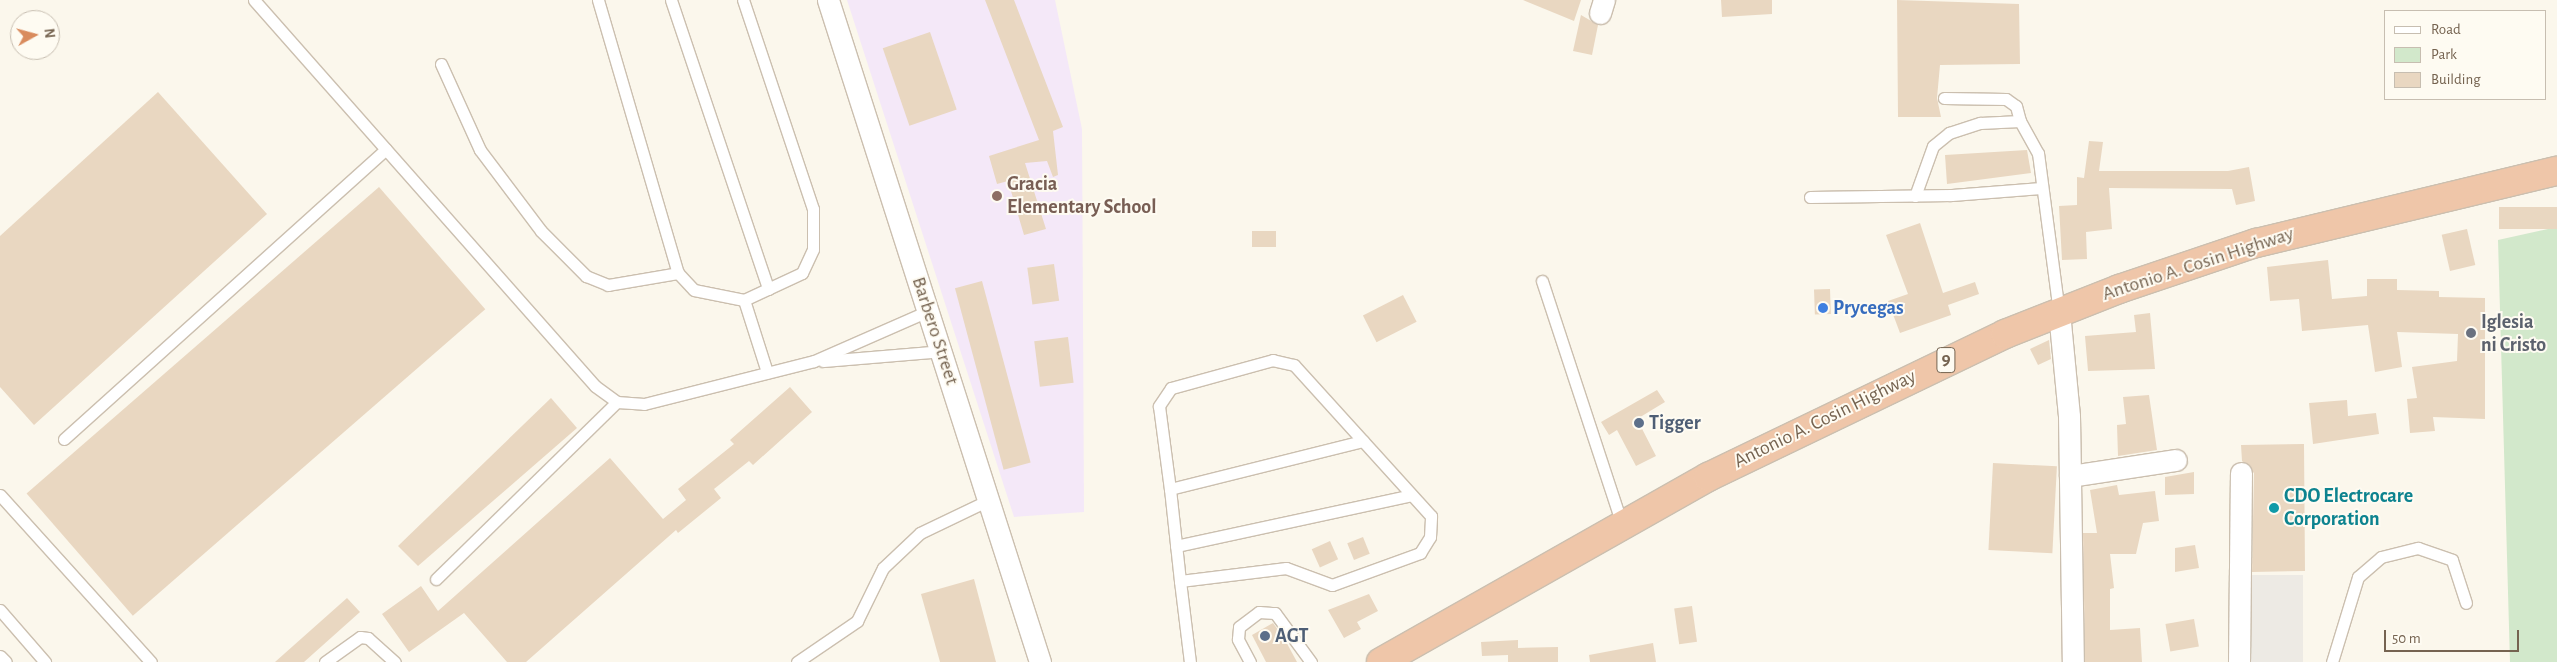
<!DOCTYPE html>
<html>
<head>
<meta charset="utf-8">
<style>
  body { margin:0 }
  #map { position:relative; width:2557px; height:662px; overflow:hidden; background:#fbf7ec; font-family:"Alegreya Sans",sans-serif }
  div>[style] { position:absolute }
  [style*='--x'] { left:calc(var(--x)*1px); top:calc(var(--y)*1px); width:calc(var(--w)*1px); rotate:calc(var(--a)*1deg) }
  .industrial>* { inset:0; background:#edeae4; transform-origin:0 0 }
  .education>* { inset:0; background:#f4e8f8 }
  .green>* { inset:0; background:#d2e8cb }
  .building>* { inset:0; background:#e9d7c1; transform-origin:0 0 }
  .roads { filter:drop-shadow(1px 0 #cbbfaf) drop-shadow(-1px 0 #cbbfaf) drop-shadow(0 1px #cbbfaf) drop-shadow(0 -1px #cbbfaf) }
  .lane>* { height:11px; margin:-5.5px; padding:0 5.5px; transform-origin:5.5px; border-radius:5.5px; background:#fff }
  .street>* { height:21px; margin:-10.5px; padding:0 10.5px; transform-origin:10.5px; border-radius:10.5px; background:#fff }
  .highway>* { height:28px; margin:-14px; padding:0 14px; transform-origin:14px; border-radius:14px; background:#efc6a9 }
  .dots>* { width:14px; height:14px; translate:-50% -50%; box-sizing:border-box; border:2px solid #fefbf2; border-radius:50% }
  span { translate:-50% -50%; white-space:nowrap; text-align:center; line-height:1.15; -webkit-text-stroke:4px #fefbf2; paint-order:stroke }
  .shield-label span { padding:1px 4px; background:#fefbf2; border:1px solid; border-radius:4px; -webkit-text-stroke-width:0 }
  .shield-label { font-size:19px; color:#756350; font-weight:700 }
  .education-label { font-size:20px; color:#785e54; font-weight:700 }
  .left { translate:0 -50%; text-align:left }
  .street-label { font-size:20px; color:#756350 }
  .shop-label { font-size:20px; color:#366cbe; font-weight:700 }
  .worship-label { font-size:20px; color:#5b616d; font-weight:700 }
  .service-label { font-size:20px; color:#4e5e75; font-weight:700 }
  .culture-label { font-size:20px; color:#0d838f; font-weight:700 }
  .legend { position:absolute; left:2384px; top:10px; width:162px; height:90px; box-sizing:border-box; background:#fefbf2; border:1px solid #c7beb1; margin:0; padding:6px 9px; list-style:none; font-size:15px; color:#756350 }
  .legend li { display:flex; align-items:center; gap:10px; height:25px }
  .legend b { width:25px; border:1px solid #c7beb1 }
  .north { position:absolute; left:10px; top:10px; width:50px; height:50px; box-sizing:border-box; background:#fefbf2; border:1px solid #c7beb1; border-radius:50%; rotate:83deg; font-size:14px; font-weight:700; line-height:20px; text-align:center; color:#756350 }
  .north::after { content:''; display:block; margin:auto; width:18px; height:22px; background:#d98b5d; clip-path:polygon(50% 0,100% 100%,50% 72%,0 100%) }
  .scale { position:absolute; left:2384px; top:630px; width:135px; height:22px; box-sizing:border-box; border:2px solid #756350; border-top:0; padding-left:6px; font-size:15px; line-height:18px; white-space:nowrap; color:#756350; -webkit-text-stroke:4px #fefbf2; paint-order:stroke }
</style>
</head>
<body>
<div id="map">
  <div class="industrial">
    <i style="left:2241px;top:575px;width:62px;height:87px"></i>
  </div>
  <div class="education">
    <i style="clip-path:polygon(847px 0,1055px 0,1082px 129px,1084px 512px,1014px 517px)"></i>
  </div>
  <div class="green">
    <i style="clip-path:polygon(2557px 227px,2557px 662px,2510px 662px,2498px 240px)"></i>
  </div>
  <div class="building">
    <i style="clip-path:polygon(985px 0,1014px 0,1063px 127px,1053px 131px,1058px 175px,1053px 177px,1047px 161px,1025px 163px,1046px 229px,1024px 235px,1008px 181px,997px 184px,989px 156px,1039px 140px)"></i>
    <i style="clip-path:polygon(1523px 0,1581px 0,1574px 21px)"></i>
    <i style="clip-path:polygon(1721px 0,1772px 0,1772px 14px,1722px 17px)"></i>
    <i style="clip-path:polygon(1897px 0,2019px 4px,2020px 64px,1940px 65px,1937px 98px,1941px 117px,1898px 117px)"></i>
    <i style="clip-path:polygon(1581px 15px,1598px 25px,1592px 55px,1573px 51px)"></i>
    <i style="left:930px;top:32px;width:82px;height:50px;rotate:71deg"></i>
    <i style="clip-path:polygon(158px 92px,267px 214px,34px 425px,0 387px,0 236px)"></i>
    <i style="clip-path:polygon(2089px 141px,2103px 142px,2099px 171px,2228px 171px,2249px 167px,2255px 201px,2236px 205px,2232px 189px,2109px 188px,2112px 229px,2086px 232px,2087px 259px,2062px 260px,2059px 206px,2077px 205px,2077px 177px,2084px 178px)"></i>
    <i style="clip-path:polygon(2027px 150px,2031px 173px,1947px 184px,1945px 155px)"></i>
    <i style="left:379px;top:187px;width:162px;height:467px;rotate:49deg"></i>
    <i style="left:2557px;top:207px;width:22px;height:58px;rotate:90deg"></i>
    <i style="clip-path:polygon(1920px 223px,1943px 293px,1975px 282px,1979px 294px,1948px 305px,1951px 315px,1900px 333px,1888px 301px,1908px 294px,1886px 235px)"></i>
    <i style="left:2467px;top:229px;width:37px;height:26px;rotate:77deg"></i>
    <i style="left:1252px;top:231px;width:24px;height:16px"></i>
    <i style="clip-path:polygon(2328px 260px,2332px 299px,2367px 296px,2367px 279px,2397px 279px,2397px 290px,2439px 291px,2439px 297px,2485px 298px,2485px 419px,2433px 417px,2435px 431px,2410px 433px,2407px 399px,2417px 398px,2412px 367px,2457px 361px,2458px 334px,2397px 332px,2402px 367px,2375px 372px,2368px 325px,2302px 331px,2299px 299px,2270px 301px,2267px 267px)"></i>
    <i style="left:1054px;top:264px;width:37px;height:27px;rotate:82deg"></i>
    <i style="left:982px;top:281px;width:188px;height:28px;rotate:75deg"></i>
    <i style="left:1830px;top:289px;width:25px;height:16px;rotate:88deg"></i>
    <i style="left:1403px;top:295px;width:30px;height:45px;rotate:63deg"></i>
    <i style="clip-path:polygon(2150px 313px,2155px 369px,2088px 371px,2085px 336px,2136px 332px,2134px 315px)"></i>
    <i style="left:1068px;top:337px;width:46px;height:34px;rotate:83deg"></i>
    <i style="clip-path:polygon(2049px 340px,2051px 359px,2038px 365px,2030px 349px)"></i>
    <i style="clip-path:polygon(790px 387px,812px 412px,753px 465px,749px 461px,714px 489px,721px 498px,678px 533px,676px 530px,526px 662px,507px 662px,464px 613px,409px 652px,382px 614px,421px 586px,438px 611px,610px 458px,663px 519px,686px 500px,678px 489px,734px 444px,730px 440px)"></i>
    <i style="clip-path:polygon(1657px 390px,1665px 402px,1637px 419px,1656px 456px,1636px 466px,1617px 430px,1609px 435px,1601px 422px)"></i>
    <i style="clip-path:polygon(2149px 395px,2157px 450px,2118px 456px,2117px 425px,2126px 424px,2123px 397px)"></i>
    <i style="clip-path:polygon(551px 398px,577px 428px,418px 566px,398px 546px)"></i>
    <i style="clip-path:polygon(2347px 400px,2348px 416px,2376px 413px,2379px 434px,2313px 444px,2309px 403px)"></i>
    <i style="clip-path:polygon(2304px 444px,2305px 571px,2252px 572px,2254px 473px,2242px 461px,2241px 445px)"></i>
    <i style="left:1993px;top:463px;width:64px;height:87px;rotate:3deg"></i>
    <i style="clip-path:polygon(2194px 472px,2194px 494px,2165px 495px,2165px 477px)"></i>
    <i style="clip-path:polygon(2117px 485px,2119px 495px,2155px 491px,2159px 521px,2143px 523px,2136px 554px,2110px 554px,2114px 588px,2110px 589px,2110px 630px,2140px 628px,2142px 662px,2085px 662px,2083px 533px,2097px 533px,2090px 490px)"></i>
    <i style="left:1363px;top:537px;width:18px;height:17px;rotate:68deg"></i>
    <i style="left:1330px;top:541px;width:20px;height:20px;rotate:66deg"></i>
    <i style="clip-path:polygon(2195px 545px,2199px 568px,2175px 572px,2175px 548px)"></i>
    <i style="clip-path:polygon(974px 579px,996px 662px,940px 662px,921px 594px)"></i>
    <i style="clip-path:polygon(1369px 594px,1378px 611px,1357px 622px,1361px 629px,1344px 638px,1328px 610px)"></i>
    <i style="clip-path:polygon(347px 598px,360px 612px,304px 662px,275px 662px)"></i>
    <i style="left:1692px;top:606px;width:36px;height:18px;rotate:82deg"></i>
    <i style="left:2194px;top:619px;width:28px;height:29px;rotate:80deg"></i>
    <i style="clip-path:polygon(1273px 623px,1284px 638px,1297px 662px,1266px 662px,1252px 635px)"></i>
    <i style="clip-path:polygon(1518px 640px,1518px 648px,1558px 647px,1558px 662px,1508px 662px,1508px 655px,1482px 656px,1481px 642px)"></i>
    <i style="clip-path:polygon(1653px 643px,1656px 662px,1590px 662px,1589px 655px)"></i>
  </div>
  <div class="roads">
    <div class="lane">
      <i style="--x:254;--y:0;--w:515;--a:48.54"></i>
      <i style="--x:595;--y:386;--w:27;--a:36"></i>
      <i style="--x:617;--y:402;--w:27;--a:4"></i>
      <i style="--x:644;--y:404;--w:175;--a:-14.2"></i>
      <i style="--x:814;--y:361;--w:124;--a:-23.7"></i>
      <i style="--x:598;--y:0;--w:284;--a:73.7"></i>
      <i style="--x:678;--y:273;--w:23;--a:47"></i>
      <i style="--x:694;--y:290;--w:51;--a:11.3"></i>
      <i style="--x:744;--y:300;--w:64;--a:-25"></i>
      <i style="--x:802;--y:273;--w:26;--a:-65"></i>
      <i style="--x:813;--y:249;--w:40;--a:-90"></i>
      <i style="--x:813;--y:209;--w:220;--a:-108.5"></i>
      <i style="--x:671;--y:0;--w:305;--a:71.4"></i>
      <i style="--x:441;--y:64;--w:94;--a:65.6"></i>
      <i style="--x:480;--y:150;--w:101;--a:53"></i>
      <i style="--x:541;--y:231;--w:64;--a:45"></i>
      <i style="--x:586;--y:276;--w:24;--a:22"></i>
      <i style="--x:608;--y:285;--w:71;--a:-9.7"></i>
      <i style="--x:1944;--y:98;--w:62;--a:0.9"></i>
      <i style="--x:2006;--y:99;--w:12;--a:35"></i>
      <i style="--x:2016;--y:106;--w:16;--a:75"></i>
      <i style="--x:1915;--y:196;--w:53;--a:-70.2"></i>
      <i style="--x:1933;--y:146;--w:21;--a:-39"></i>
      <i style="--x:1949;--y:133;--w:33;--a:-18"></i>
      <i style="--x:1980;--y:123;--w:40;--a:-2.9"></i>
      <i style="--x:2020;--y:121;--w:37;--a:61"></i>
      <i style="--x:2038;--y:153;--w:160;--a:82.5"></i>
      <i style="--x:1810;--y:197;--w:141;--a:-0.8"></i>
      <i style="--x:1951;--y:195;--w:91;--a:-4.4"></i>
      <i style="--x:1542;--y:281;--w:257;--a:71.8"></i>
      <i style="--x:744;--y:300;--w:76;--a:72.3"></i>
      <i style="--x:823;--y:361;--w:118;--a:-4.8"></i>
      <i style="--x:64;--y:439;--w:433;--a:-42"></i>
      <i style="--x:1170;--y:489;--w:199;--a:-14"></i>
      <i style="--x:0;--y:495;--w:225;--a:47.9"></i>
      <i style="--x:1176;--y:546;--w:241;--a:-12.2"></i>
      <i style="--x:436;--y:579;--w:253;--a:-44.4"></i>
      <i style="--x:1180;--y:581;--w:107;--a:-7"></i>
      <i style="--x:1286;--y:568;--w:49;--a:20.3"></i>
      <i style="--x:1332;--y:585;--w:94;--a:-20"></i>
      <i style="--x:1420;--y:553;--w:19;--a:-58"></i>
      <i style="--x:1430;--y:537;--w:21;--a:-87"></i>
      <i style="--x:1431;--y:516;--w:204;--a:-132.2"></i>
      <i style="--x:1294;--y:365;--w:22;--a:-167"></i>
      <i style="--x:1273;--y:360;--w:106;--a:164.6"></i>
      <i style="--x:1171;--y:388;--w:22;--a:124"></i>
      <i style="--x:1159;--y:406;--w:84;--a:82.5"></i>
      <i style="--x:1170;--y:489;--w:93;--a:83.8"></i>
      <i style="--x:1180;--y:581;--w:82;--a:83"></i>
      <i style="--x:0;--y:610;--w:69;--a:49.1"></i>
      <i style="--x:0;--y:656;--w:8;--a:45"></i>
      <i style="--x:325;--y:662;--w:43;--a:-35.5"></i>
      <i style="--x:360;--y:637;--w:8;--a:7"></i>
      <i style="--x:368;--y:638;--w:36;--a:42"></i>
      <i style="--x:797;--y:662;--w:73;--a:-34.3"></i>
      <i style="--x:857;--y:621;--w:59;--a:-63.9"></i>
      <i style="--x:883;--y:568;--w:51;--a:-43.4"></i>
      <i style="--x:920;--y:533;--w:79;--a:-25.6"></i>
      <i style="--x:1250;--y:662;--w:26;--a:-118"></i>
      <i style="--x:1238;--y:639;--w:12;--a:-85"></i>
      <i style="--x:1239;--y:627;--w:25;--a:-37"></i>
      <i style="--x:1259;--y:612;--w:16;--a:4"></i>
      <i style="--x:1275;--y:613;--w:61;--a:53.7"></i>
      <i style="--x:2332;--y:662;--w:89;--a:-73"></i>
      <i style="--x:2358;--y:577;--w:30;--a:-41"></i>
      <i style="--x:2381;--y:557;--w:38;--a:-14"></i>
      <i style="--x:2418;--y:548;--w:36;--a:19"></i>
      <i style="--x:2452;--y:560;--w:45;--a:72"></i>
    </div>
    <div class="street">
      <i style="--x:828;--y:0;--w:695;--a:72.24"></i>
      <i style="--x:1600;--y:13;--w:14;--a:-73"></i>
      <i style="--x:2059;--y:312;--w:104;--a:84.5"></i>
      <i style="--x:2069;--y:416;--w:246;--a:89.1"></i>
      <i style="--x:2070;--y:476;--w:107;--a:-8.6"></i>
      <i style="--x:2239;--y:662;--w:189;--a:-89.4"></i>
    </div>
    <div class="highway">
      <i style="--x:1381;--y:662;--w:376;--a:-29.5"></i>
      <i style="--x:1708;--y:477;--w:330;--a:-25.7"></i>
      <i style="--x:2005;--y:334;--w:123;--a:-21.5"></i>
      <i style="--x:2119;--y:289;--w:145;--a:-18.6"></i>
      <i style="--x:2256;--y:243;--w:309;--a:-13.5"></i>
    </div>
  </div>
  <div class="dots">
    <i style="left:997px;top:196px;background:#8d6e63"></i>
    <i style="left:1823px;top:308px;background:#3f7fe0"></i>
    <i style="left:2471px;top:333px;background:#6b7280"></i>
    <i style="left:1639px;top:423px;background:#5c6f8a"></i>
    <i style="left:2274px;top:508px;background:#0f9aa8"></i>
    <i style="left:1265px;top:636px;background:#5c6f8a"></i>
  </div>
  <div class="shield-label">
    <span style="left:1946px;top:360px">9</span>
  </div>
  <div class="education-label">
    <span class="left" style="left:1007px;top:196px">Gracia<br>Elementary School</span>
  </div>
  <div class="street-label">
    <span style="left:2198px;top:264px;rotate:-18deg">Antonio A. Cosin Highway</span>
    <span style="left:935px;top:331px;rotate:72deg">Barbero Street</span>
    <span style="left:1825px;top:419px;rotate:-26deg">Antonio A. Cosin Highway</span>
  </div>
  <div class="shop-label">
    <span class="left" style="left:1833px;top:308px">Prycegas</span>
  </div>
  <div class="worship-label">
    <span class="left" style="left:2481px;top:334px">Iglesia<br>ni Cristo</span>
  </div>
  <div class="service-label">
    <span class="left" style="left:1649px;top:423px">Tigger</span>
    <span class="left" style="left:1275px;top:636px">AGT</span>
  </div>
  <div class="culture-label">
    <span class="left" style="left:2284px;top:508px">CDO Electrocare<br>Corporation</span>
  </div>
  <ul class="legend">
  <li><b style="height:6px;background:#fff"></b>Road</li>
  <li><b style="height:14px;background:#d2e8cb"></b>Park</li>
  <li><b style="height:14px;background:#e9d7c1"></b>Building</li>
  </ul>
  <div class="north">N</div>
  <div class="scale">50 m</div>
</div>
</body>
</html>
